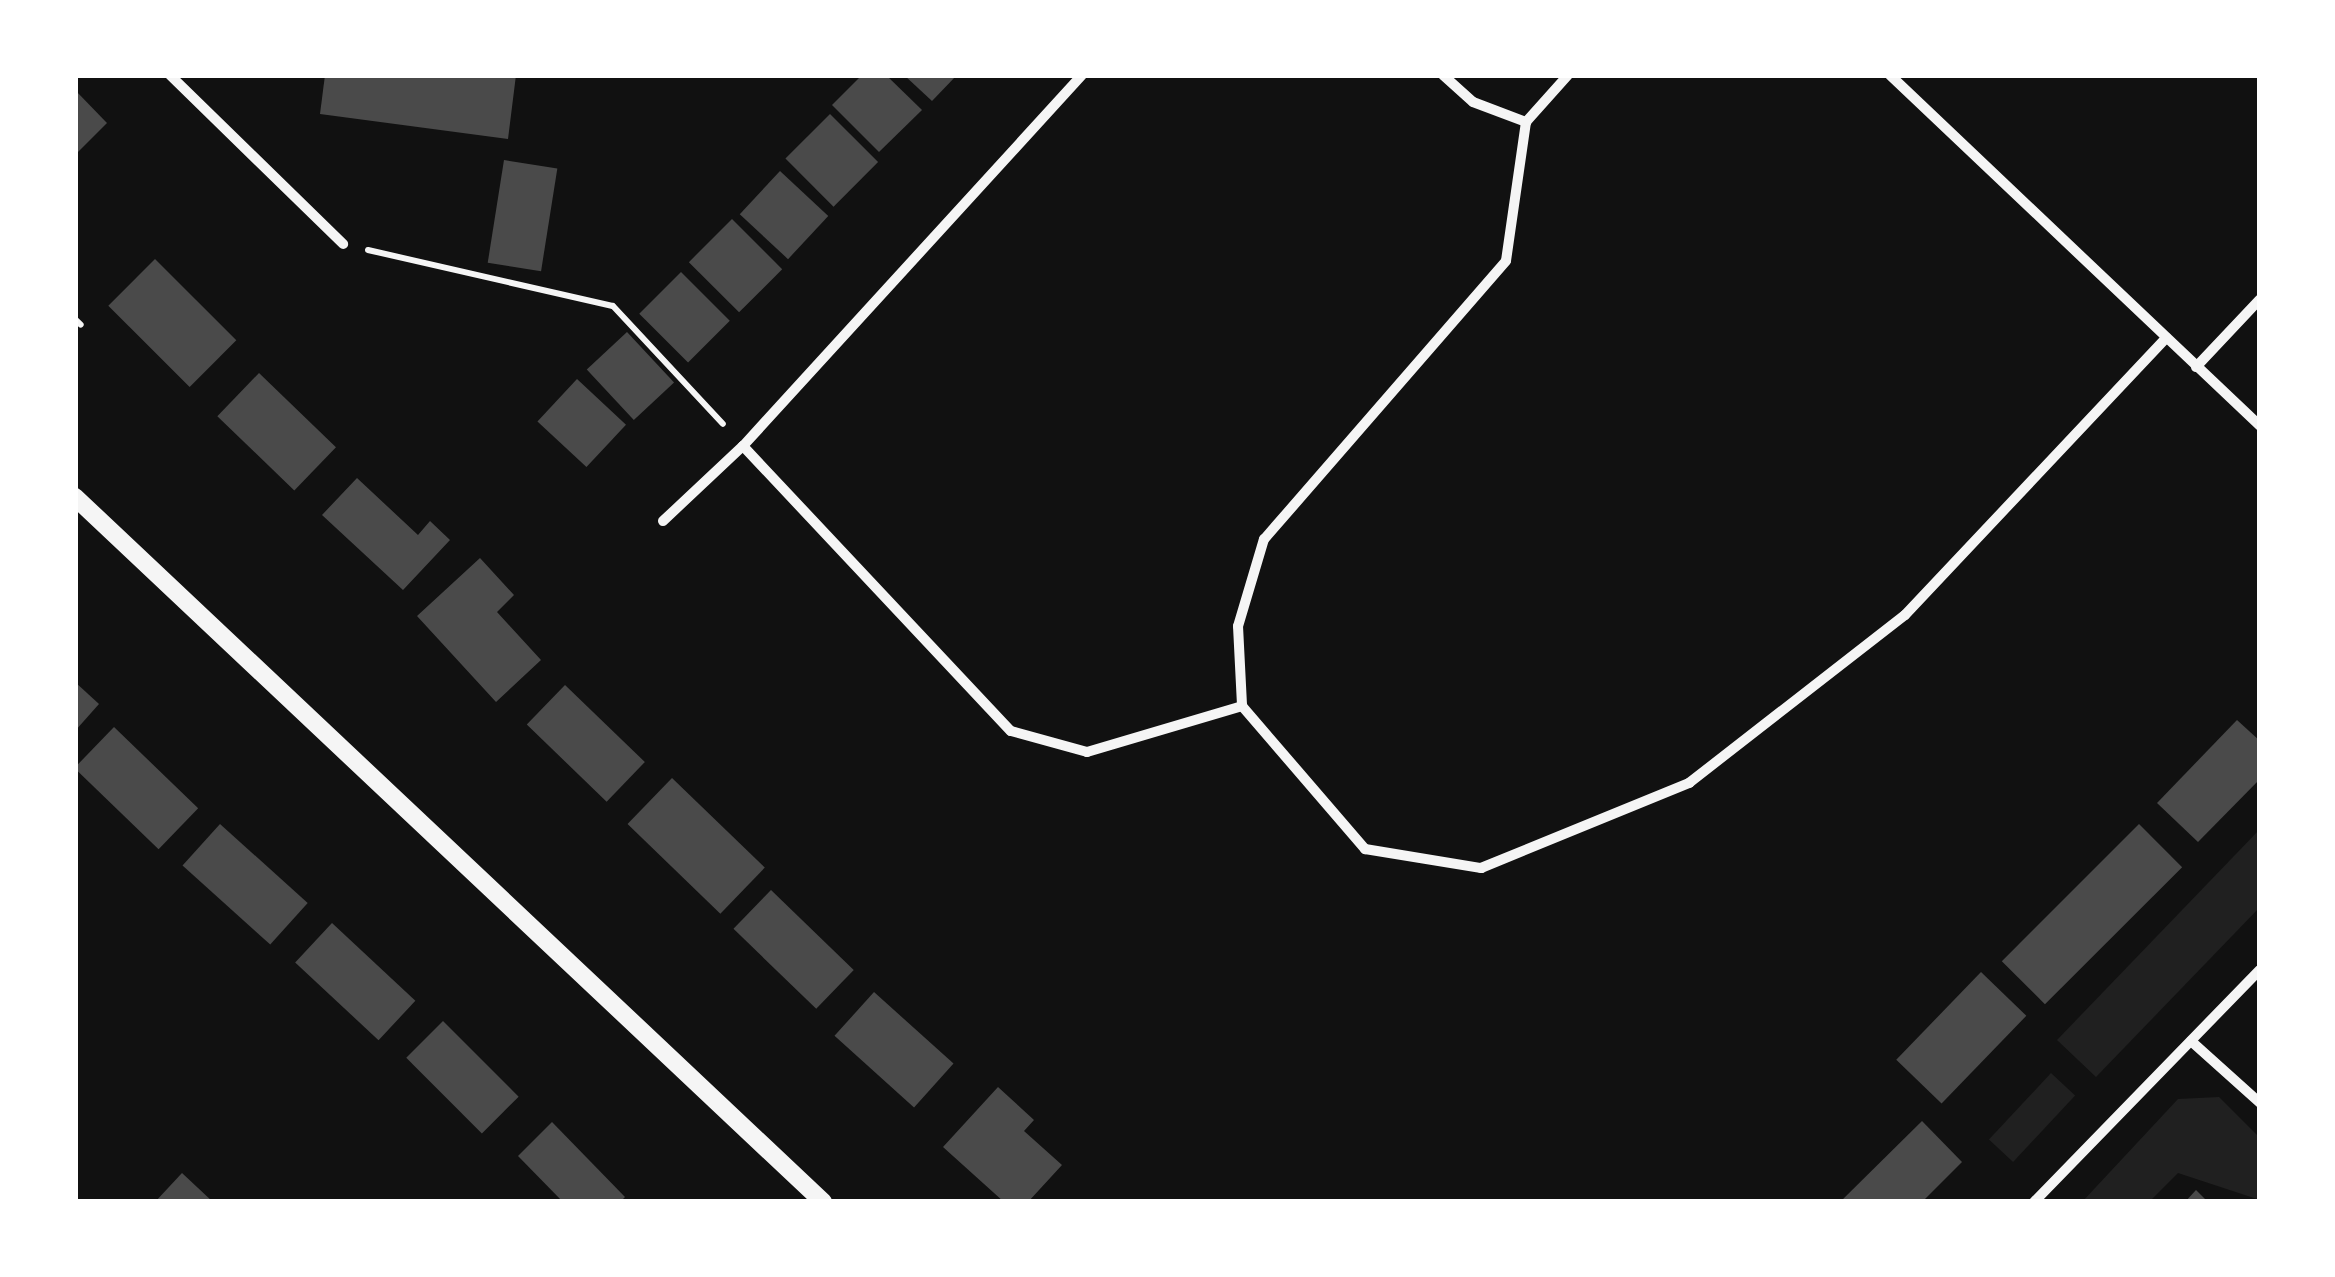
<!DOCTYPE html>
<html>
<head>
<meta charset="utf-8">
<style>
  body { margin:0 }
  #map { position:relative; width:2335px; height:1277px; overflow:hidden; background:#111; font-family:Spectral,serif }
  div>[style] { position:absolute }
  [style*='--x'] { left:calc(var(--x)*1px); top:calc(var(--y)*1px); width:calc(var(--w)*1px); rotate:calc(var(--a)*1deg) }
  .green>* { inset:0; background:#202020; transform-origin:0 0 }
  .building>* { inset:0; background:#4a4a4a; transform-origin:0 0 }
  .path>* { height:6px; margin:-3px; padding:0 3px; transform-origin:3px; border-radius:3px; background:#f5f5f5 }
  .minor>* { height:10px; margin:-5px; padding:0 5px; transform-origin:5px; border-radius:5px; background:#f5f5f5 }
  .tertiary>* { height:18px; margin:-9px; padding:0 9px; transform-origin:9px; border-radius:9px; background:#f5f5f5 }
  span { translate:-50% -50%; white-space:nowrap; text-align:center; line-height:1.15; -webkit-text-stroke:8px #fff; paint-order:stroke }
  .frame { position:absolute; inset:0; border:78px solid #fff; pointer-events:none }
</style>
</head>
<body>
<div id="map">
  <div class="green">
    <i style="clip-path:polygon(2260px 829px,2260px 907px,2096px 1077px,2057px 1040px)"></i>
    <i style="left:2051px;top:1073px;width:33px;height:91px;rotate:43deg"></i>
    <i style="clip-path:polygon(2219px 1097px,2260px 1138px,2260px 1200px,2178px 1173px,2149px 1202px,2082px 1202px,2178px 1099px)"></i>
  </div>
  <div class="building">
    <i style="clip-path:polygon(325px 75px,516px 75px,508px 139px,320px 114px)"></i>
    <i style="clip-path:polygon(862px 75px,886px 75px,922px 110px,879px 152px,832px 105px)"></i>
    <i style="clip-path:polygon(904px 75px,957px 75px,932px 101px)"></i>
    <i style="clip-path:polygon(75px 90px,107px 123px,75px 155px)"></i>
    <i style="left:830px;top:114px;width:68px;height:63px;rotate:45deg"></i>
    <i style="left:504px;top:160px;width:54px;height:104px;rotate:9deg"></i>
    <i style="left:780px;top:171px;width:66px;height:59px;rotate:43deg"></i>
    <i style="left:732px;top:219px;width:71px;height:61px;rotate:45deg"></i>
    <i style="left:155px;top:259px;width:115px;height:66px;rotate:45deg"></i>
    <i style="left:681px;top:272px;width:69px;height:59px;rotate:45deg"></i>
    <i style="left:627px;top:332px;width:69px;height:55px;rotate:47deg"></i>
    <i style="left:259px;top:373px;width:107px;height:60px;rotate:44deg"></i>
    <i style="left:577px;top:379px;width:67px;height:58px;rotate:43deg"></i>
    <i style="clip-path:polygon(357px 478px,418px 535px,430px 521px,450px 540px,403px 590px,322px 515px)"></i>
    <i style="clip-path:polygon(480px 558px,514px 595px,497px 612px,541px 660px,496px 702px,417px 616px)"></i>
    <i style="clip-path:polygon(75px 682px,99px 704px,75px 731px)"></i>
    <i style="left:565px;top:685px;width:111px;height:55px;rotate:44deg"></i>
    <i style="clip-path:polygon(2237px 720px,2260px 741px,2260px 779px,2198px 842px,2157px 803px)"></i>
    <i style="left:114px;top:727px;width:117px;height:57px;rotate:44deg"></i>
    <i style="left:672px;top:778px;width:129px;height:64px;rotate:44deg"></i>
    <i style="left:220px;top:824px;width:118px;height:56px;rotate:42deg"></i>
    <i style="left:2139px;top:824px;width:61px;height:194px;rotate:45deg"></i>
    <i style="left:771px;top:890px;width:115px;height:54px;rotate:44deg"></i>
    <i style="left:332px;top:923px;width:114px;height:54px;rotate:43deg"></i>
    <i style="left:1981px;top:972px;width:63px;height:122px;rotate:44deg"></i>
    <i style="left:874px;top:992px;width:107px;height:59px;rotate:42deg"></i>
    <i style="left:443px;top:1021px;width:107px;height:52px;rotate:45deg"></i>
    <i style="clip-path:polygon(998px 1087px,1034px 1120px,1024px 1131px,1062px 1165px,1028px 1202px,1004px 1202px,943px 1147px)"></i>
    <i style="clip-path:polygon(1922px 1121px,1962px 1162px,1922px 1202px,1840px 1202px)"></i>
    <i style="clip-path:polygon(552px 1122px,625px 1197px,620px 1202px,563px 1202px,518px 1156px)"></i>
    <i style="clip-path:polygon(182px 1173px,213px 1202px,155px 1202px)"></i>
    <i style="clip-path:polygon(2196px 1190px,2208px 1202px,2185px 1202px)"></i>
  </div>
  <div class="path">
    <i style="--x:368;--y:250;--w:251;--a:12.9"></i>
    <i style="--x:613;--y:306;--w:161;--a:47"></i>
    <i style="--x:75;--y:319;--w:8;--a:45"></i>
  </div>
  <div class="minor">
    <i style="--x:170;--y:75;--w:242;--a:44.3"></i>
    <i style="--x:1443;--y:75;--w:40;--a:42"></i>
    <i style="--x:1473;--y:102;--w:57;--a:20.7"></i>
    <i style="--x:1568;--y:75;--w:63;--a:131.8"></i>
    <i style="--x:1526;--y:122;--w:140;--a:98.2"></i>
    <i style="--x:1506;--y:261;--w:369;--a:131"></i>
    <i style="--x:1264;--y:539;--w:91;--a:106.6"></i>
    <i style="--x:1238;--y:626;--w:80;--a:87.1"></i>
    <i style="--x:1242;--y:706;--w:189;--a:49.3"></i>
    <i style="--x:1365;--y:849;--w:118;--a:9.3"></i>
    <i style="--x:1481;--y:868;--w:225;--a:-22.2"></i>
    <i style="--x:1689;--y:783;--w:274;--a:-37.9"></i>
    <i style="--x:1905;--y:615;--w:381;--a:-46.7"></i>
    <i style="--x:1890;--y:75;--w:510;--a:43.49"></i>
    <i style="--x:2196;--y:367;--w:93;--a:-46.7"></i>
    <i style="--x:743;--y:446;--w:391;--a:46.8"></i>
    <i style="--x:1011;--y:731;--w:79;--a:15.4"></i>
    <i style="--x:1087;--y:752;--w:162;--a:-16.5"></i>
    <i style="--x:663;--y:521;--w:110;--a:-43.2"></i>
    <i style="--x:743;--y:446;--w:503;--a:-47.58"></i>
    <i style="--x:2191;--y:1041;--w:93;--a:41.9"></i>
    <i style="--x:2034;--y:1202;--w:324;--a:-45.8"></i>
  </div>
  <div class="tertiary">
    <i style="--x:75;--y:497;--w:1028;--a:43.3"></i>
  </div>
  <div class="frame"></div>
</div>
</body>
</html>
